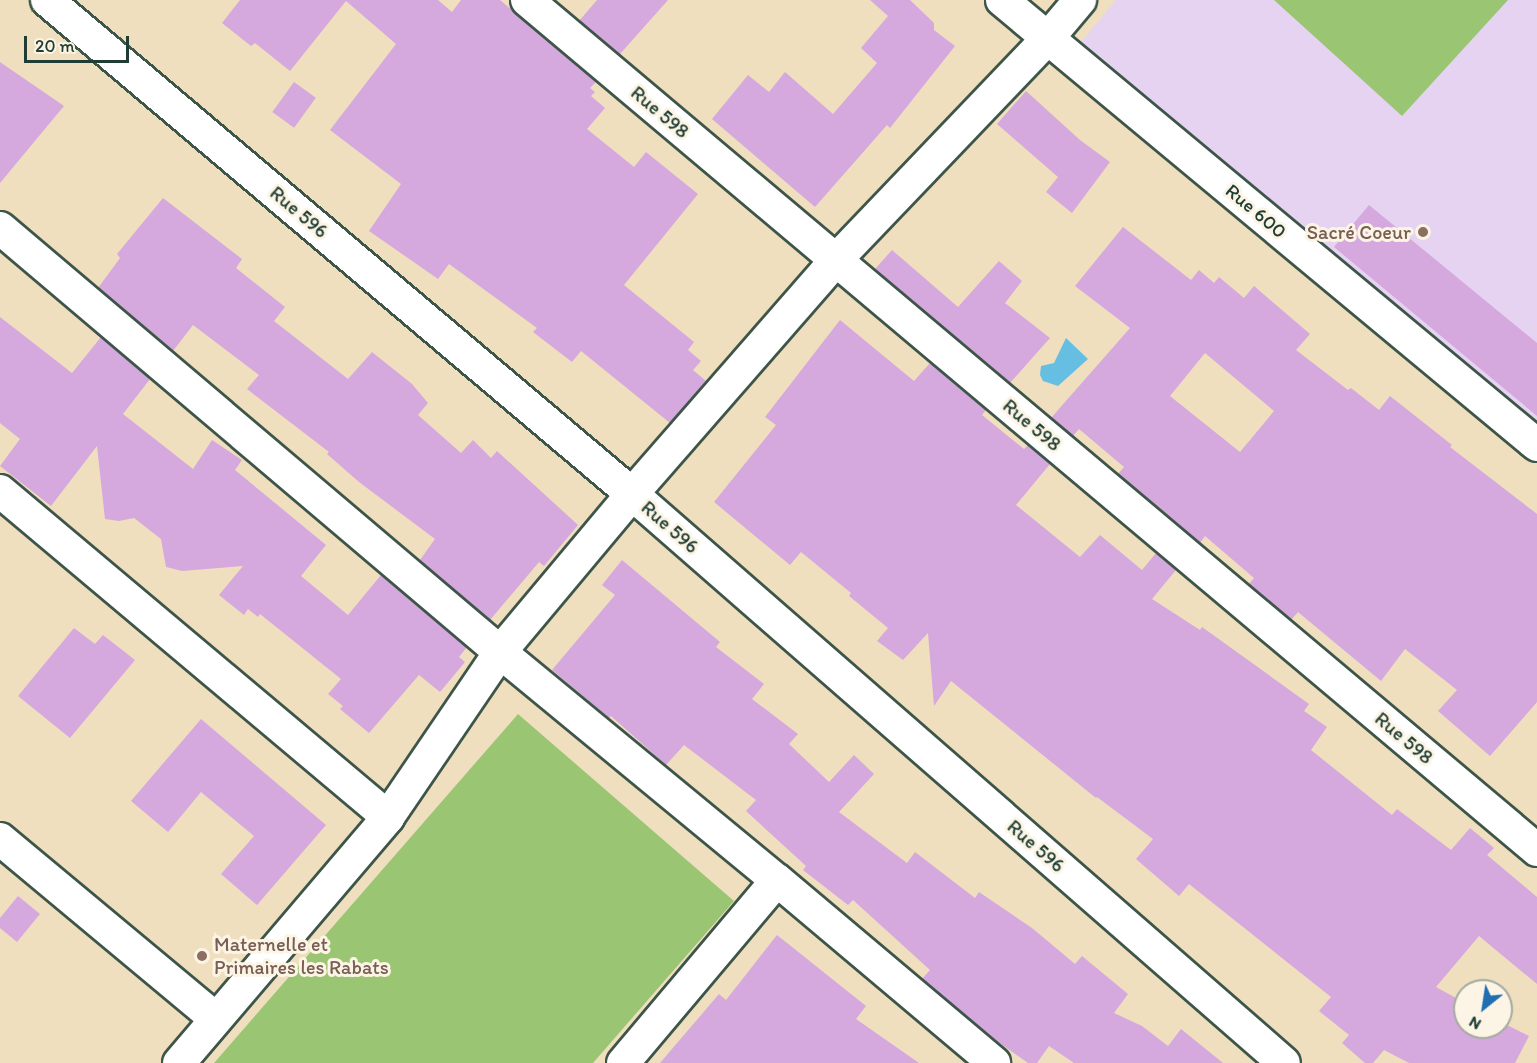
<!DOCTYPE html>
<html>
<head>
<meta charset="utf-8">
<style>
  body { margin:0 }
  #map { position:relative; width:1537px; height:1063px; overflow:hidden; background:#efdfbf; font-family:Itim,sans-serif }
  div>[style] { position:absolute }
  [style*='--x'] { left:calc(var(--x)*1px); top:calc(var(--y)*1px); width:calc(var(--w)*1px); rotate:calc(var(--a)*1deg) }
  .built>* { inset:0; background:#e5d3f1 }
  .green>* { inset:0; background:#9ac674 }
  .water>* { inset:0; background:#66bfe3 }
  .building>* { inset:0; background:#d5a8de; transform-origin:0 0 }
  .roads { filter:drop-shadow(2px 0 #3e5549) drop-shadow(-2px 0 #3e5549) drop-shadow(0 2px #3e5549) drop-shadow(0 -2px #3e5549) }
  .minor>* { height:32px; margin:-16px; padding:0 16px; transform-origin:16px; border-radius:16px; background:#fff }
  .dots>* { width:16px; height:16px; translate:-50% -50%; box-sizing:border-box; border:3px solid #fcf5e5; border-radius:50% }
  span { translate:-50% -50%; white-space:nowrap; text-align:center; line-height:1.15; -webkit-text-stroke:6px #fcf5e5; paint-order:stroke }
  .street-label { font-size:20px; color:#1f3d34 }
  .education-label { font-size:20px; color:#785e54 }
  .right { translate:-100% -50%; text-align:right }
  .left { translate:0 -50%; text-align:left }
  .north { position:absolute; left:1453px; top:979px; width:60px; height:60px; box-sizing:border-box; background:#fcf5e5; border:2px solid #a4ab9e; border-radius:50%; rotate:210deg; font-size:16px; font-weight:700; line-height:24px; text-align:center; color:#1f3d34 }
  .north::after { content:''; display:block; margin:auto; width:21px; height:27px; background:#1f6fb2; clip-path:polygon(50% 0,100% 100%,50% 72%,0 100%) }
  .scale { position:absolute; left:24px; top:36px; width:105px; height:27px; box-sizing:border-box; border:3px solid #1f3d34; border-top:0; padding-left:8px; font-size:18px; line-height:21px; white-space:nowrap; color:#1f3d34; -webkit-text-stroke:4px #fcf5e5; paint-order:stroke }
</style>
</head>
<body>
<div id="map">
  <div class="built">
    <i style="clip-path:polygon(1116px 0,1537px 0,1537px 422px,1081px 42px)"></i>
  </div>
  <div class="green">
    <i style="clip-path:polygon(1274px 0,1508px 0,1402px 116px)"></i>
    <i style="clip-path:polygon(518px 714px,734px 901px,593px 1063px,214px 1063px)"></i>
  </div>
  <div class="water">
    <i style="clip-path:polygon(1066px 338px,1088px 359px,1058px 386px,1043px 381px,1040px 375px,1041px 366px,1054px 363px)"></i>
  </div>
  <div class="building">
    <i style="clip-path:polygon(240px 0,438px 0,452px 12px,461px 0,500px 0,596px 82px,590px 88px,595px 92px,591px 96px,605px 108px,587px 129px,634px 167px,646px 152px,698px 194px,624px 285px,694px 342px,688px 350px,701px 361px,693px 370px,706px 381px,670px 423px,581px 351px,572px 362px,533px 332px,537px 328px,449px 264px,438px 279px,369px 231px,401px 184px,330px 130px,396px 44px,346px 1px,290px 71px,255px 43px,251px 46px,222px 23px)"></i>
    <i style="clip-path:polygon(597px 0,668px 0,620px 54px,579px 21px)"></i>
    <i style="clip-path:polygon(870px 0,910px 0,934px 23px,934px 30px,955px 46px,890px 128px,887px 125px,815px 207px,712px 119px,748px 75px,769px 92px,785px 72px,833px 114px,877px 63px,861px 48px,888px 16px)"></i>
    <i style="clip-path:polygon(0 62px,64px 106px,0 183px)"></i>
    <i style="left:294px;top:82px;width:27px;height:37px;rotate:36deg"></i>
    <i style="clip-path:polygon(1026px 91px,1080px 140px,1110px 162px,1072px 213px,1046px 192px,1058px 177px,997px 124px)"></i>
    <i style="clip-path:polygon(163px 198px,242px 259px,236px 268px,285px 307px,274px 321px,348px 379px,372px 352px,412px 384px,428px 403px,418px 415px,461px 453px,473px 440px,491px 458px,497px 451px,578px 525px,544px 566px,539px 562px,490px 620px,420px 560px,435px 539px,359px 482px,327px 454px,329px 452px,247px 389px,259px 375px,193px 325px,173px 351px,98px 288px,120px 258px,117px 254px)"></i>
    <i style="clip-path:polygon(1369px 205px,1537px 343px,1537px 416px,1334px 247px)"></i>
    <i style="clip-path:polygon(evenodd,1123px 227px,1191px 280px,1199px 270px,1214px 283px,1219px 277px,1244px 298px,1254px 286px,1310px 334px,1296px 350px,1348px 390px,1351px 388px,1379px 410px,1390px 396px,1452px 445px,1450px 447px,1537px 514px,1537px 702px,1490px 756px,1438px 711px,1457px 690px,1405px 649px,1381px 681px,1298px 612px,1291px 620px,1249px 584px,1254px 578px,1205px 536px,1200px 543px,1118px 474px,1124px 467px,1079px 429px,1073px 436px,1051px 418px,1130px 328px,1075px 286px,1123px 227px,1205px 353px,1274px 411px,1240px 452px,1170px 396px,1205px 353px)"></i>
    <i style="clip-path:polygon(892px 250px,958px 307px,999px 261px,1022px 281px,1005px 303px,1050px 338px,1010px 383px,875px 269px)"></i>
    <i style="clip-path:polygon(0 317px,72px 373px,101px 337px,150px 379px,123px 414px,193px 469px,212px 440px,242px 460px,235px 470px,326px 545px,301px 576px,348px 615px,381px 575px,467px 647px,459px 657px,465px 662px,440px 692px,419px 675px,369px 733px,340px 709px,343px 706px,328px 694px,341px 679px,260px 614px,258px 617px,248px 609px,244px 615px,219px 595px,243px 566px,182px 571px,166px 567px,161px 539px,134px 518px,119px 521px,105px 519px,97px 446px,51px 506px,0 466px,20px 439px,0 423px)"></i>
    <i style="clip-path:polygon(840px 320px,914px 381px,930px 363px,986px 410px,982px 415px,1024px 449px,1028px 445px,1050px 464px,1016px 505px,1080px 557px,1100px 535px,1142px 570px,1156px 553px,1176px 570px,1152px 599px,1200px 630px,1202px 627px,1309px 704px,1304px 711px,1327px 727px,1311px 750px,1392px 815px,1397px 809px,1451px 850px,1470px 828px,1494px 848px,1487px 855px,1537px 897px,1537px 984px,1479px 936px,1436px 987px,1465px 1003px,1465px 1027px,1501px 1027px,1501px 1022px,1529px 1036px,1515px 1063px,1409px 1063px,1384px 1050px,1373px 1063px,1365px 1063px,1342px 1043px,1349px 1035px,1319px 1011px,1331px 997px,1189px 884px,1179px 896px,1136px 859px,1153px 839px,1097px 797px,1096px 798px,951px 681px,934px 706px,928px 633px,903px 660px,877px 641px,888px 628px,849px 596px,851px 593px,801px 552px,790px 565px,714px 502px,776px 425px,765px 417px)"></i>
    <i style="clip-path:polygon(622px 560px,720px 642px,716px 647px,764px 684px,752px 699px,798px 734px,789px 744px,829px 782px,854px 755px,874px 774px,839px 812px,907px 863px,915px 852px,975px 898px,979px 892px,1032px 928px,1075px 964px,1082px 956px,1128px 994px,1114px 1013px,1142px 1026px,1168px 1046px,1181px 1029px,1223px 1063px,1074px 1063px,1049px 1046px,1037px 1063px,1028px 1063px,994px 1039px,922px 979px,930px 970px,853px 900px,848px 905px,803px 870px,806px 866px,746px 811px,756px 800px,684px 745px,666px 765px,611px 716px,609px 718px,552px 670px,615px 595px,602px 585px)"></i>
    <i style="clip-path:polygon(74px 628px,95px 644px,103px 635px,135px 660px,70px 738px,18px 696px)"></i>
    <i style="clip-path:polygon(201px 719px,326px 825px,257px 905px,221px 874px,254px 836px,201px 792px,168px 832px,131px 801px)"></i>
    <i style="clip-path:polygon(18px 896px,40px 914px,17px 942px,0 928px,0 918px)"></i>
    <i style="clip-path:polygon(777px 935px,866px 1006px,856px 1019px,919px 1063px,660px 1063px,719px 994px,726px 1000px)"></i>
  </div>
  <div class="roads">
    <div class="minor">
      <i style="--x:47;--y:0;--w:766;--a:40.18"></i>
      <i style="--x:632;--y:494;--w:865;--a:41.11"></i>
      <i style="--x:527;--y:0;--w:1320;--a:40.08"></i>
      <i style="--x:1002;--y:0;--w:696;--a:39.75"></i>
      <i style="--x:0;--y:228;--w:656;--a:40.3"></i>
      <i style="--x:500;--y:652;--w:359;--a:39.5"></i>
      <i style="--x:777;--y:880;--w:284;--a:40.1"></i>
      <i style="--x:0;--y:491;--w:507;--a:40.04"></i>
      <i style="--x:0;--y:839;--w:281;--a:39.8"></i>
      <i style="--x:179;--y:1063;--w:323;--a:-49.6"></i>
      <i style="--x:388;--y:817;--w:199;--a:-55.8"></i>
      <i style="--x:500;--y:652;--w:206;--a:-50.1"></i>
      <i style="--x:632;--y:494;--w:310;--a:-48.9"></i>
      <i style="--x:836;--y:260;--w:307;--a:-46.3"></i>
      <i style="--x:1048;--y:38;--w:50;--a:-49.9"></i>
      <i style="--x:623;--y:1063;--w:239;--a:-49.9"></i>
    </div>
  </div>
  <div class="dots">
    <i style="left:1423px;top:232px;background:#8d6e63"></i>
    <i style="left:202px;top:956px;background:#8d6e63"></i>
  </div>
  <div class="street-label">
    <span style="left:660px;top:112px;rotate:40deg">Rue 598</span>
    <span style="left:1256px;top:211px;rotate:40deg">Rue 600</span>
    <span style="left:299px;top:212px;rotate:40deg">Rue 596</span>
    <span style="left:1032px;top:425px;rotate:40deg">Rue 598</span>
    <span style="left:670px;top:527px;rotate:41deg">Rue 596</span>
    <span style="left:1404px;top:738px;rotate:40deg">Rue 598</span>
    <span style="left:1036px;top:846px;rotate:41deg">Rue 596</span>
  </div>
  <div class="education-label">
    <span class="right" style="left:1411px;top:232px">Sacré Coeur</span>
    <span class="left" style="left:214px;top:956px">Maternelle et<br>Primaires les Rabats</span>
  </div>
  <div class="north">N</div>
  <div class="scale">20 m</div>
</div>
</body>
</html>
